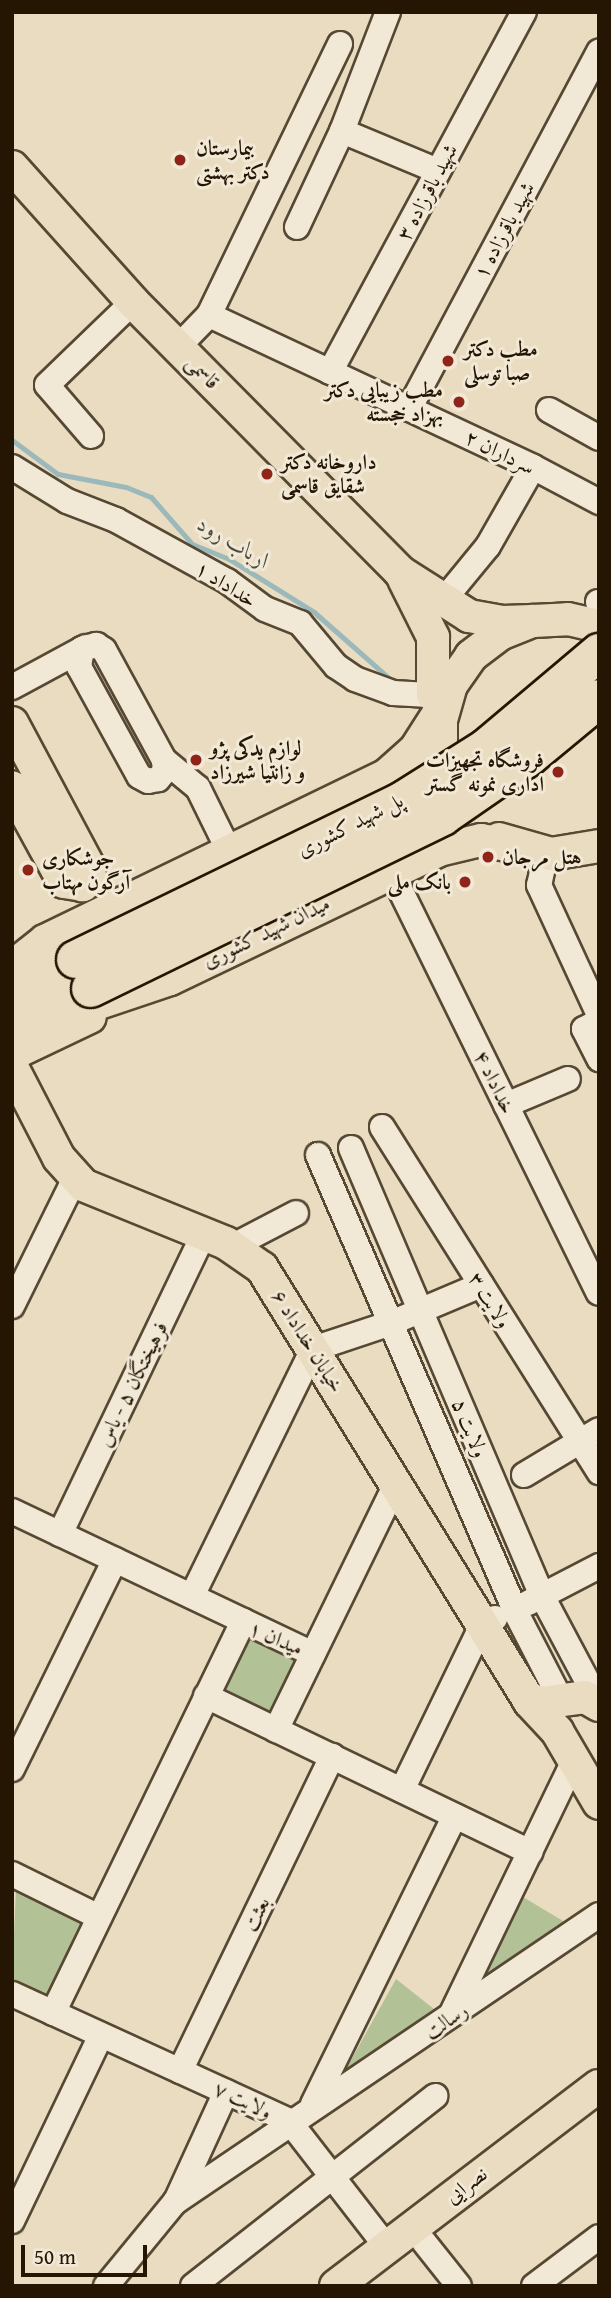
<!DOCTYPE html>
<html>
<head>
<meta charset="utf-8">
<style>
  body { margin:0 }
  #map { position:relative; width:611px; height:2298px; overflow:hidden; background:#eadcc0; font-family:"Gentium Book Plus",Amiri,serif }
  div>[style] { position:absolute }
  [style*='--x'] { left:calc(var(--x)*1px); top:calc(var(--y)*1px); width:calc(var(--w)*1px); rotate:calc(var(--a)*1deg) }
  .green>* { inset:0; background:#b2c196; transform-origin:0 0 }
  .stream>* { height:5px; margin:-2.5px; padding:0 2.5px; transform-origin:2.5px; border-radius:2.5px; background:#9bb9bb }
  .roads { filter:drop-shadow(2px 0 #564833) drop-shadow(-2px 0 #564833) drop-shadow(0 2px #564833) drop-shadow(0 -2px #564833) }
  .minor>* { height:24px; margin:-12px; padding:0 12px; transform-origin:12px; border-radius:12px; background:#f1e8d6 }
  .major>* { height:32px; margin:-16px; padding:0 16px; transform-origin:16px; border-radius:16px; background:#eadcc0 }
  .highway>* { height:37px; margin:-18.5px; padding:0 18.5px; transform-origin:18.5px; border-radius:18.5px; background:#eadcc0 }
  .bridges { filter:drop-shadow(2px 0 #251604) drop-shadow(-2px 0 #251604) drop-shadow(0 2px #251604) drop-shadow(0 -2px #251604) }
  .highway-bridge>* { height:37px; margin:-18.5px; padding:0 18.5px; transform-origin:18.5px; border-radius:18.5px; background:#eadcc0 }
  .dots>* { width:19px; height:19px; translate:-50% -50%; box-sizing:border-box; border:4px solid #f1e8d6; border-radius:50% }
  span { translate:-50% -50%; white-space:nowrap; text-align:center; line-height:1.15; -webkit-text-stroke:6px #f1e8d6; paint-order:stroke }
  .poi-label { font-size:21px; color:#251604; font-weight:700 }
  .left { translate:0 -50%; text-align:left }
  .right { translate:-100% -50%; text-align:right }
  .street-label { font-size:21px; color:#251604 }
  .water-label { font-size:23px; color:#4e4f44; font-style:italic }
  .frame { position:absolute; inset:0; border:14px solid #251604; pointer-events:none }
  .scale { position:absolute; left:21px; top:2245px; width:126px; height:32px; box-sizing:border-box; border:4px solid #251604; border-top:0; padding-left:9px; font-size:21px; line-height:24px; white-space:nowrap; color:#251604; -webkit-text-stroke:5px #f1e8d6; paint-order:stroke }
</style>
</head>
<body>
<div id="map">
  <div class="green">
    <i style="left:248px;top:1633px;width:60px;height:66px;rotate:25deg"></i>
    <i style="clip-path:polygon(16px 1888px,85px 1920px,48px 1998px,12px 1981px)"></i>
    <i style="clip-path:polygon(518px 1894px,568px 1924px,460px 2001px)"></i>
    <i style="clip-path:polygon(396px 1979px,434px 2009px,345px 2071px)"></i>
  </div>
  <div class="stream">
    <i style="--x:12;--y:440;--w:57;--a:36.5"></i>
    <i style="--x:58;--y:474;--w:69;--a:10.8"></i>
    <i style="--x:126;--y:487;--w:27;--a:22"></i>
    <i style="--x:151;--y:497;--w:62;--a:48.9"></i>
    <i style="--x:192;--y:544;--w:40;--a:22"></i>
    <i style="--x:229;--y:559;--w:100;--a:31.9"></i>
    <i style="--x:314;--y:612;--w:103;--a:41.4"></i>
  </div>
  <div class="roads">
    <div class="minor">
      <i style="--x:342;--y:131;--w:104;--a:22.6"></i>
      <i style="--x:297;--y:227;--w:106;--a:-64.9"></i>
      <i style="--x:342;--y:131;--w:128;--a:-68.9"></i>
      <i style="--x:209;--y:315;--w:358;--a:25.1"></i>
      <i style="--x:533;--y:467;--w:75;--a:27.9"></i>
      <i style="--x:178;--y:347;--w:45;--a:-45.9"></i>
      <i style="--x:209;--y:315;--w:301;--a:-64.2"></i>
      <i style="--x:330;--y:372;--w:409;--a:-61.7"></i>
      <i style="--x:409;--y:409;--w:405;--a:-62"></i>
      <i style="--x:549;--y:410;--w:57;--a:29.2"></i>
      <i style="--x:91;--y:436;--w:67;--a:-130.8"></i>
      <i style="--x:47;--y:385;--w:120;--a:-44"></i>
      <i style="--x:12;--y:467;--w:65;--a:31.7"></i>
      <i style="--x:67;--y:501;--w:53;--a:21.2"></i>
      <i style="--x:116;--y:520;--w:127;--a:28.8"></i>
      <i style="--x:227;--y:581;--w:47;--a:36.4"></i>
      <i style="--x:265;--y:609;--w:38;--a:22"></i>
      <i style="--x:300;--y:623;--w:56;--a:50.1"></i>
      <i style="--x:336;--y:666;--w:23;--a:34"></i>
      <i style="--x:355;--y:679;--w:40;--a:20.2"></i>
      <i style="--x:393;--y:693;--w:54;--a:3.2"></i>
      <i style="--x:442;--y:602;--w:72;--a:-50.6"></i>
      <i style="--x:488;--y:546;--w:91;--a:-60.3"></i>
      <i style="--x:598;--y:602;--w:1;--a:0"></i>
      <i style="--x:12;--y:687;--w:84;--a:-28.4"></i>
      <i style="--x:164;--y:760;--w:11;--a:85"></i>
      <i style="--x:165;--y:771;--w:11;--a:131"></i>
      <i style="--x:158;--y:779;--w:10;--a:169"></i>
      <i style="--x:148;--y:781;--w:10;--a:-151"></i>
      <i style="--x:139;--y:776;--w:124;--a:-118.8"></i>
      <i style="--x:79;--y:667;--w:18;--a:-81"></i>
      <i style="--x:82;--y:649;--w:15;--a:-16"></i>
      <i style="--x:96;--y:645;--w:9;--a:32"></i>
      <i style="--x:104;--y:650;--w:125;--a:61.4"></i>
      <i style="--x:164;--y:760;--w:44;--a:39.5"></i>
      <i style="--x:198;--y:788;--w:72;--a:63.8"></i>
      <i style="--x:546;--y:853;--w:33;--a:102"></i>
      <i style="--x:539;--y:885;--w:143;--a:65.2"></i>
      <i style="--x:391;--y:871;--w:470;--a:63.8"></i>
      <i style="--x:599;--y:1021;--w:17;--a:152"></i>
      <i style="--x:584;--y:1029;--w:34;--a:63"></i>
      <i style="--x:506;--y:1105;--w:67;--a:-22.8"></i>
      <i style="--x:382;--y:1127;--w:408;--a:57.8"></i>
      <i style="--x:351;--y:1148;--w:487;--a:66.9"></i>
      <i style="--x:542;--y:1596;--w:121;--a:62"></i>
      <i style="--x:318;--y:1155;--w:495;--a:66.6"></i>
      <i style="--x:514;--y:1609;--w:102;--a:62.7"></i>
      <i style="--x:233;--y:1246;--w:71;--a:-27.6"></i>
      <i style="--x:12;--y:1306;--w:143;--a:-63.8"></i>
      <i style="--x:524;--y:1475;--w:87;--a:-31"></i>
      <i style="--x:12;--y:1511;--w:333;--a:25.4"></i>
      <i style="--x:60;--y:1534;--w:333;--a:-64.4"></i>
      <i style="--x:192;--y:1596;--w:275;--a:-63.9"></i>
      <i style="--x:313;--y:1349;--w:82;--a:-18.4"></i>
      <i style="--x:391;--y:1323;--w:98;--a:-22.9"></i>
      <i style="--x:528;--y:1603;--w:80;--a:-27.5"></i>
      <i style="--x:206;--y:1696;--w:360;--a:25.7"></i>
      <i style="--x:276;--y:1730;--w:274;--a:-64"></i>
      <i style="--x:12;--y:1769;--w:233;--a:-63.8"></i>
      <i style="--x:402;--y:1790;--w:183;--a:-64.1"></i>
      <i style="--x:482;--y:1625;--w:15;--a:-28"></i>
      <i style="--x:12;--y:1874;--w:97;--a:26.3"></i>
      <i style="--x:12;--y:1994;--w:305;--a:24.6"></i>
      <i style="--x:289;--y:2121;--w:158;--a:52.2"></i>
      <i style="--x:53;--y:2013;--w:436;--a:-64.1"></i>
      <i style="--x:451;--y:2015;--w:282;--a:-64.2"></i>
      <i style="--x:180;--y:2071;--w:350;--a:-64.2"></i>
      <i style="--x:313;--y:2104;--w:321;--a:-63.8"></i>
      <i style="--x:176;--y:2201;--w:120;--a:-65.4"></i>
      <i style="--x:12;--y:2221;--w:206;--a:-64.4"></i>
      <i style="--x:424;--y:2242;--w:56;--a:51.5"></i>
      <i style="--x:106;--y:2286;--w:109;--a:-50.6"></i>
      <i style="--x:175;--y:2202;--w:512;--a:-34.09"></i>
      <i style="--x:193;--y:2286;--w:308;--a:-38.1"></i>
      <i style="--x:534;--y:2286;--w:81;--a:-37"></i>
    </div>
    <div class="major">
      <i style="--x:12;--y:167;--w:181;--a:48.1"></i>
      <i style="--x:133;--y:302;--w:380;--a:45.3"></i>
      <i style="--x:400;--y:572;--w:82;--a:32.5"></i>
      <i style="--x:469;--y:616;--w:34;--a:10"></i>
      <i style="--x:502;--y:622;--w:31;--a:-2"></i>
      <i style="--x:404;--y:579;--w:65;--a:63.4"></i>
      <i style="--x:433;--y:637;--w:58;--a:90"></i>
      <i style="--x:12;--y:723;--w:163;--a:61.9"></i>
      <i style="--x:89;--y:867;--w:10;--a:84"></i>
      <i style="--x:90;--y:877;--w:11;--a:131"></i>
      <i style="--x:83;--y:885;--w:19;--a:-171"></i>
      <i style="--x:64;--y:882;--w:108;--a:-118.7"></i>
      <i style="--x:455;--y:795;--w:42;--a:-109.3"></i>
      <i style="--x:441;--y:755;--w:35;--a:-90"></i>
      <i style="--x:441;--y:720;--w:36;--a:-74"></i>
      <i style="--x:451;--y:685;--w:35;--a:-55"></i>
      <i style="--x:471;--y:656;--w:36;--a:-37"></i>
      <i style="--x:500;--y:634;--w:35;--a:-22"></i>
      <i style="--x:533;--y:621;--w:35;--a:-3"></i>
      <i style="--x:568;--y:619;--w:32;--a:13"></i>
      <i style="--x:499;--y:839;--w:54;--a:16.1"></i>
      <i style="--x:551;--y:854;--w:49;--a:-9.5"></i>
      <i style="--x:12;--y:967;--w:42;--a:-38.2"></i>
      <i style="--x:45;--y:941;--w:380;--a:-25.9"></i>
      <i style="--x:387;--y:775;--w:38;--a:-42"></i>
      <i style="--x:415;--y:750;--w:56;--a:-57.4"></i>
      <i style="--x:60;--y:1016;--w:116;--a:-18.6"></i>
      <i style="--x:170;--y:979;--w:298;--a:-25.6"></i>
      <i style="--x:439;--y:850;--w:43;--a:-13.4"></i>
      <i style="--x:481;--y:840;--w:38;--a:11"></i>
      <i style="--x:12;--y:1054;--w:86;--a:-25.4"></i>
      <i style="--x:12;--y:1067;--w:102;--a:62.7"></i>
      <i style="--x:59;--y:1158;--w:36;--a:48"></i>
      <i style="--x:83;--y:1185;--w:154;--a:22.1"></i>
      <i style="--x:226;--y:1243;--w:44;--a:34.8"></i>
      <i style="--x:262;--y:1268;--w:510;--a:58.3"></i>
      <i style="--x:530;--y:1702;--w:40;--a:47"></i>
      <i style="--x:557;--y:1731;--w:83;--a:59.7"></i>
      <i style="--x:528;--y:1699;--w:15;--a:16"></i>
      <i style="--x:542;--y:1703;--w:43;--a:-7.9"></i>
      <i style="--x:585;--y:1697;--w:16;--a:30"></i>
      <i style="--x:336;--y:2286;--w:330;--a:-37.3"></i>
    </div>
    <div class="highway">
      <i style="--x:12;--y:987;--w:69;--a:-24"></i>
      <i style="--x:12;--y:1025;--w:86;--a:-25.4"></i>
    </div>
  </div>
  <div class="bridges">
    <div class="highway-bridge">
      <i style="--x:75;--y:959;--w:364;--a:-25.9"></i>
      <i style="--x:402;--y:800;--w:99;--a:-32.2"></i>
      <i style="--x:486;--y:747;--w:148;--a:-40.1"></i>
      <i style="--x:90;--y:988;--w:392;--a:-26"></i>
      <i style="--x:442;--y:816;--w:106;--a:-34.6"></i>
      <i style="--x:529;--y:756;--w:91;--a:-39.6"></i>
    </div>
  </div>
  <div class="dots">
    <i style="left:180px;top:160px;background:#8f2418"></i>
    <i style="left:448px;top:361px;background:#8f2418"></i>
    <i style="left:459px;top:402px;background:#8f2418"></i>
    <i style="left:267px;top:474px;background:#8f2418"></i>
    <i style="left:196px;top:760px;background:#8f2418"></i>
    <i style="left:558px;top:772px;background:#8f2418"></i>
    <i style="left:488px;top:857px;background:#8f2418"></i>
    <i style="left:28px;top:870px;background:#8f2418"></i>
    <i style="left:465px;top:882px;background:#8f2418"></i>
  </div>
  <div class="poi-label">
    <span class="left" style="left:196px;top:160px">بیمارستان<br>دکتر بهشتی</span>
    <span class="left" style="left:464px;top:361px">مطب دکتر<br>صبا توسلی</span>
    <span class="right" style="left:443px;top:402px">مطب زیبایی دکتر<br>بهزاد خجسته</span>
    <span class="left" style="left:281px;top:474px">داروخانه دکتر<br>شقایق قاسمی</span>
    <span class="left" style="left:210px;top:760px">لوازم یدکی پژو<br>و زانتیا شیرزاد</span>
    <span class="right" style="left:544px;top:772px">فروشگاه تجهیزات<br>اداری نمونه گستر</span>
    <span class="left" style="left:502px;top:857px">هتل مرجان</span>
    <span class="left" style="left:42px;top:870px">جوشکاری<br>آرگون مهتاب</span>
    <span class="right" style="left:451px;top:882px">بانک ملی</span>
  </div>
  <div class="street-label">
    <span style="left:427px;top:192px;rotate:-62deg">شهید باقرزاده ۳</span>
    <span style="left:504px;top:230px;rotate:-62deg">شهید باقرزاده ۱</span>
    <span style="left:203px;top:372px;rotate:46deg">قاسمی</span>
    <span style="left:500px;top:452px;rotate:26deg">سرداران ۲</span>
    <span style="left:226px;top:584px;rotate:32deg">خداداد ۱</span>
    <span style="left:350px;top:825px;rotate:-27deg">پل شهید کشوری</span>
    <span style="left:266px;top:932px;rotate:-26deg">میدان شهید کشوری</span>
    <span style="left:495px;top:1082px;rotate:64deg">خداداد ۴</span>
    <span style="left:490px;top:1300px;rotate:58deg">ولایت ۳</span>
    <span style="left:308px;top:1341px;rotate:58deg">خیابان خداداد ۶</span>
    <span style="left:132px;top:1384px;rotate:-64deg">فرهیختگان ۵ - یاس</span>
    <span style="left:470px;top:1428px;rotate:67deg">ولایت ۵</span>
    <span style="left:276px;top:1638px;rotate:23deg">میدان ۱</span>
    <span style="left:256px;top:1914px;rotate:-64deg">بعثت</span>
    <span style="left:446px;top:2021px;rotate:-34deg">رسالت</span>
    <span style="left:243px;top:2100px;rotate:25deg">ولایت ۷</span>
    <span style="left:466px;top:2185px;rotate:-37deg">نصرایی</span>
  </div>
  <div class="water-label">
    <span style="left:234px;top:542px;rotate:31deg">ارباب رود</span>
  </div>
  <div class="frame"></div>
  <div class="scale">50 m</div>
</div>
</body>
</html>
